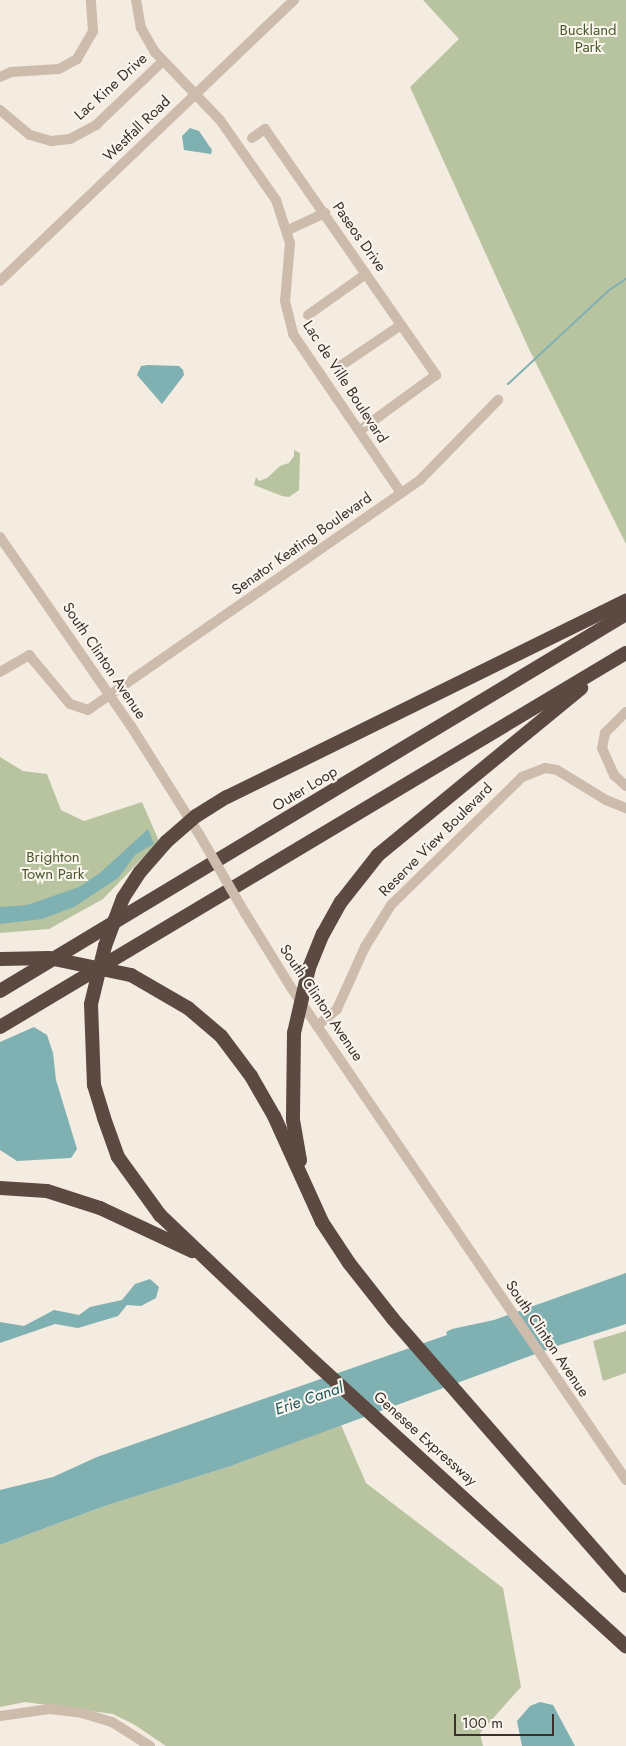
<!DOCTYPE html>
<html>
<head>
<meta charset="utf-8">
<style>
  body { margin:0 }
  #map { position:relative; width:626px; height:1746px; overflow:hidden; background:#f4ebe1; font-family:Jost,sans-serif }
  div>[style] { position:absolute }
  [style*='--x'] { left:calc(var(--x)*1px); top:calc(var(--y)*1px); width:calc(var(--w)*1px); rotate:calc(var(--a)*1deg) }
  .green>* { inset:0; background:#b8c4a0 }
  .water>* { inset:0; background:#7fb0b2 }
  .stream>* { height:2px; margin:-1px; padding:0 1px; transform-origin:1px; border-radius:1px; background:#7fb0b2 }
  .minor>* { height:10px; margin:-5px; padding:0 5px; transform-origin:5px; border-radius:5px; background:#cdbbac }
  .highway>* { height:14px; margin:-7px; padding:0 7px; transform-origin:7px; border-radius:7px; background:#5c4a42 }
  .minor-bridge>* { height:10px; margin:-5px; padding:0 5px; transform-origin:5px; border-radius:5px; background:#cdbbac }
  .highway-bridge>* { height:14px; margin:-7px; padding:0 7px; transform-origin:7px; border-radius:7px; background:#5c4a42 }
  span { translate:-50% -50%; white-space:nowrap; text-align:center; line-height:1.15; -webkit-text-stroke:4px #fbf5ee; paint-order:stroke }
  .park-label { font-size:15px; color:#4a5a2e }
  .street-label { font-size:15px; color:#3b302b }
  .water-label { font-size:16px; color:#1f5a5e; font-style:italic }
  .scale { position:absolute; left:454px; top:1714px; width:100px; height:22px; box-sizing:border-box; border:2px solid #3b302b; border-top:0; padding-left:6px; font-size:15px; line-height:18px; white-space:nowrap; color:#3b302b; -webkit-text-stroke:4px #fbf5ee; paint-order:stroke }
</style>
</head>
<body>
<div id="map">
  <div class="green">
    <i style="clip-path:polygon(423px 0,626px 0,626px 544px,529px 349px,410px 87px,459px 39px)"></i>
    <i style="clip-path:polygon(294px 450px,300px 453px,299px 490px,289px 497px,282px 496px,254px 485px,256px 477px,259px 481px,267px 478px,280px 466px,289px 463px,294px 456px)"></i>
    <i style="clip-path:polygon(0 757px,23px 771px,47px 774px,61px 810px,84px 821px,142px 802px,159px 841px,103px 899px,49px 929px,0 933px)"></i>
    <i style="clip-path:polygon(626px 1331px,626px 1373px,603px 1381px,593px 1341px)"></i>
    <i style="clip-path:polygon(341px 1425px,366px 1483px,503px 1588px,521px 1687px,480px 1733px,483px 1746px,166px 1746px,135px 1725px,113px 1714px,25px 1702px,0 1707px,0 1545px,102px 1507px,231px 1466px)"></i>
  </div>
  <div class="water">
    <i style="clip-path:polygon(190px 128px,199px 131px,212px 150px,211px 154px,184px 150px,182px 136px)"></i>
    <i style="clip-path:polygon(148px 365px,179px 366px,183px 370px,184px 375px,162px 404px,137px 375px,141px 366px)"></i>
    <i style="clip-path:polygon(148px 829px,154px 844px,136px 854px,118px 878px,74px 907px,42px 919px,0 924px,0 907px,27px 905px,79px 887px,100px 873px)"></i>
    <i style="clip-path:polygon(34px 1027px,47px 1035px,53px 1053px,56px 1080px,77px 1149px,71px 1158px,17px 1161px,0 1150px,0 1042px)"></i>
    <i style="clip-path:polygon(626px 1273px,626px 1324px,560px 1345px,231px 1466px,102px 1507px,0 1545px,0 1490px,53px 1477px,97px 1457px,447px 1335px,446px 1332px,452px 1329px,494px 1320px)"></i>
    <i style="clip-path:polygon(150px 1279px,159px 1287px,156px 1298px,141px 1306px,127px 1305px,118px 1316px,78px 1328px,55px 1324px,0 1343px,0 1322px,24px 1326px,54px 1310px,79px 1315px,90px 1307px,122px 1300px,135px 1284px)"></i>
    <i style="clip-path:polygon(540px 1702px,553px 1705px,575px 1746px,522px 1746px,517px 1721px,530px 1706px)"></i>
  </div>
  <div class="stream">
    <i style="--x:508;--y:384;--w:137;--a:-42.9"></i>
    <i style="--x:608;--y:291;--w:22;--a:-34"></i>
  </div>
  <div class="minor">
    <i style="--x:136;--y:0;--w:28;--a:80"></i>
    <i style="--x:141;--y:28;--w:28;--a:60"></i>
    <i style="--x:155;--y:52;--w:94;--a:46.3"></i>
    <i style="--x:220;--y:120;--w:98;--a:55"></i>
    <i style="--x:276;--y:200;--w:45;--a:72"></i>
    <i style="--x:290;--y:243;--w:58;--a:94.9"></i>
    <i style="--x:285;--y:301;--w:34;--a:76"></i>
    <i style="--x:293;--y:334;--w:192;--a:55.8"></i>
    <i style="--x:0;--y:77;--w:12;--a:-24"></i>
    <i style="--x:11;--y:72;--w:48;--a:-3.6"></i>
    <i style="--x:59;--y:69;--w:21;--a:-29"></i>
    <i style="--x:77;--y:59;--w:32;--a:-60"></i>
    <i style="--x:93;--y:31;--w:31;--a:-94"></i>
    <i style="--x:0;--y:110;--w:39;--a:40"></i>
    <i style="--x:30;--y:135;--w:22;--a:16"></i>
    <i style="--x:51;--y:141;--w:19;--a:-6"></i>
    <i style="--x:70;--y:139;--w:30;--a:-28"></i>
    <i style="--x:96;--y:125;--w:93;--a:-43.7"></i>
    <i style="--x:252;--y:138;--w:16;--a:-35"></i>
    <i style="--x:265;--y:129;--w:300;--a:55.2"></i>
    <i style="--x:436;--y:375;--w:95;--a:144"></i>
    <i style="--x:288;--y:230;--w:41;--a:-24.7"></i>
    <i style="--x:0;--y:281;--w:407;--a:-43.7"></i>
    <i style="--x:308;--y:315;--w:71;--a:-35.3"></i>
    <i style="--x:339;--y:367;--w:75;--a:-34.1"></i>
    <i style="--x:0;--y:537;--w:230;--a:55.3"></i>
    <i style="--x:131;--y:726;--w:128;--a:57.8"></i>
    <i style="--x:0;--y:672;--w:34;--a:-30"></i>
    <i style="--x:29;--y:655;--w:64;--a:50.1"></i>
    <i style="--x:70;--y:704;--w:19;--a:18"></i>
    <i style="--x:88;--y:710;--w:404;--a:-34.7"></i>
    <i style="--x:420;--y:480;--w:112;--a:-45.7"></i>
    <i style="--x:626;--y:712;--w:30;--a:135"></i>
    <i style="--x:605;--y:733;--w:15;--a:101"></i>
    <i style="--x:602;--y:748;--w:30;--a:66"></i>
    <i style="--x:614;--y:775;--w:16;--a:43"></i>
    <i style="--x:245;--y:913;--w:89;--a:58.3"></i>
    <i style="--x:292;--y:989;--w:594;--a:55.77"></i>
    <i style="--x:317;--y:1026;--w:26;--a:-40"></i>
    <i style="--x:337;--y:1009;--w:68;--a:-65.7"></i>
    <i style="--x:365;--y:947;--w:49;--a:-58.2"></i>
    <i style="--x:391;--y:905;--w:183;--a:-44.3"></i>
    <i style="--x:522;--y:777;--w:25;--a:-21"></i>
    <i style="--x:545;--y:768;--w:12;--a:9"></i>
    <i style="--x:557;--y:770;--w:57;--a:31.5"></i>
    <i style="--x:606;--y:800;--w:22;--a:22"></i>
    <i style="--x:0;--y:1716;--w:50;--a:-8"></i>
    <i style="--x:50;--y:1709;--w:32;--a:7"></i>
    <i style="--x:82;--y:1713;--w:31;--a:17"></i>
    <i style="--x:112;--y:1722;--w:45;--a:32.3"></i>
  </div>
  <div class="highway">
    <i style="--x:227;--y:797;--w:445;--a:-26.2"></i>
    <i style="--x:309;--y:968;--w:37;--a:-68"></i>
    <i style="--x:323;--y:934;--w:37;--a:-61"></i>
    <i style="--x:341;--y:902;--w:60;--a:-51.8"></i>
    <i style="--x:378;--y:855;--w:263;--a:-39.4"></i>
    <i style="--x:131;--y:975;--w:66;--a:30.1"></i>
    <i style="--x:188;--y:1008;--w:43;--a:40.3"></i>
    <i style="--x:221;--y:1036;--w:50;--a:53.1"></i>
    <i style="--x:251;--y:1076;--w:46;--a:60.1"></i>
    <i style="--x:274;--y:1116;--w:116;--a:65.6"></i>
    <i style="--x:322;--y:1222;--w:49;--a:56.6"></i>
    <i style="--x:349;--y:1263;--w:71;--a:51.8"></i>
    <i style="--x:393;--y:1319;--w:354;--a:48.9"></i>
    <i style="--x:0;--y:991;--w:731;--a:-31.06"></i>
    <i style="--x:91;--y:1004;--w:81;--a:87.9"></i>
    <i style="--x:94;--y:1085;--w:34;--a:73"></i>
    <i style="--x:104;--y:1118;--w:41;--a:70.3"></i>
    <i style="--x:118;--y:1157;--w:72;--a:54.1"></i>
    <i style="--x:160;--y:1215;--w:207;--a:43.6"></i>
    <i style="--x:310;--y:1358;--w:428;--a:42.4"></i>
    <i style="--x:0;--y:1027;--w:729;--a:-30.86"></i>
    <i style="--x:294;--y:1033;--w:87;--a:90.7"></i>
    <i style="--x:293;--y:1120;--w:41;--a:80.1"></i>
    <i style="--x:0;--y:1188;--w:47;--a:3.7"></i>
    <i style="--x:47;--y:1191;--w:56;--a:17.8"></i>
    <i style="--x:100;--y:1208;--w:102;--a:25.1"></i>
  </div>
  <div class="minor-bridge">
    <i style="--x:199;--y:834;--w:91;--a:59.8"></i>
  </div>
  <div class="highway-bridge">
    <i style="--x:1;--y:959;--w:48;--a:-1.2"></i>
    <i style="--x:49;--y:958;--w:84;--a:11.7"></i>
    <i style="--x:91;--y:1004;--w:60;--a:-76.4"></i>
    <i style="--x:105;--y:946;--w:51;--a:-69.4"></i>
    <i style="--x:123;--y:898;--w:31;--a:-57"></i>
    <i style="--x:140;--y:872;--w:40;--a:-49"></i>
    <i style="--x:166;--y:842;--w:40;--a:-41"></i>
    <i style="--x:196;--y:816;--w:36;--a:-32"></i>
    <i style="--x:294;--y:1033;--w:67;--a:-77"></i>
  </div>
  <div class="park-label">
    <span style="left:588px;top:39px">Buckland<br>Park</span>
    <span style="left:53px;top:866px">Brighton<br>Town Park</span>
  </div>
  <div class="street-label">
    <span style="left:111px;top:87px;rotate:-42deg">Lac Kine Drive</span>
    <span style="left:137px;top:129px;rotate:-44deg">Westfall Road</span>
    <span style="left:359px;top:237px;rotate:55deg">Paseos Drive</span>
    <span style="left:345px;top:382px;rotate:57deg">Lac de Ville Boulevard</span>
    <span style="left:302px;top:544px;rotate:-35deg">Senator Keating Boulevard</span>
    <span style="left:104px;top:661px;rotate:56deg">South Clinton Avenue</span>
    <span style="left:305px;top:789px;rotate:-31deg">Outer Loop</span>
    <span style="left:436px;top:840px;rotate:-45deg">Reserve View Boulevard</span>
    <span style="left:321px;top:1003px;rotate:56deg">South Clinton Avenue</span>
    <span style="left:547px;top:1339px;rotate:56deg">South Clinton Avenue</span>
    <span style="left:425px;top:1439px;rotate:42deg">Genesee Expressway</span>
  </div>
  <div class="water-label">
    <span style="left:309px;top:1399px;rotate:-19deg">Erie Canal</span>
  </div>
  <div class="scale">100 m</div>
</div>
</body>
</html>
